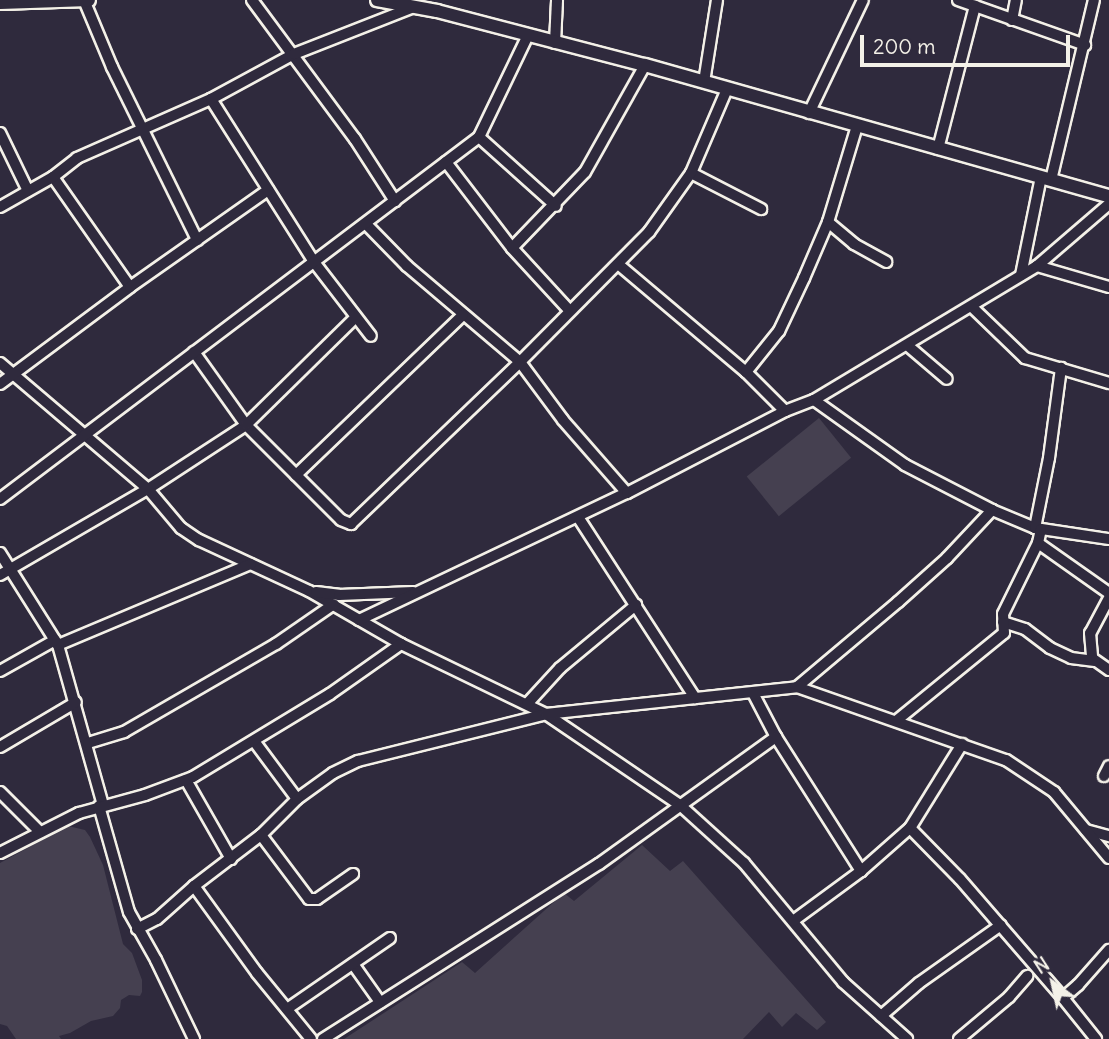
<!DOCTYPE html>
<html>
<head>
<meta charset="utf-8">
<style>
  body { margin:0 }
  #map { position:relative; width:1109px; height:1039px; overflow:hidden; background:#2f2a3d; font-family:Delius,sans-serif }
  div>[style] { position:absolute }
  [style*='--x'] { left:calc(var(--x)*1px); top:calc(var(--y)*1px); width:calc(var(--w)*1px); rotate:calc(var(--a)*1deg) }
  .green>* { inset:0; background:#454050; transform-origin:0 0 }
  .roads { filter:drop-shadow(2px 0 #f4f1e8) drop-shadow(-2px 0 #f4f1e8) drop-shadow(0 2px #f4f1e8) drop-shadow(0 -2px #f4f1e8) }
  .minor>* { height:10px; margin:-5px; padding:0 5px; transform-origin:5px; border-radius:5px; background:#2f2a3d }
  .major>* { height:12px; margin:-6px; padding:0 6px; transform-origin:6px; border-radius:6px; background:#2f2a3d }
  span { translate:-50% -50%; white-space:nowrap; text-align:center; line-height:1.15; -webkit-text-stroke:6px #2f2a3d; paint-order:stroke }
  .north { position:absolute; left:1018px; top:948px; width:70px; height:70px; -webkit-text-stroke:5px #2f2a3d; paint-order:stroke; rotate:327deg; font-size:19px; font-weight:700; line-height:28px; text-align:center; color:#f4f1e8 }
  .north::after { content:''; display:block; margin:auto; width:24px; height:32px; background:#f4f1e8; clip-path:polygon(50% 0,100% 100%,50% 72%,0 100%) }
  .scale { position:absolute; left:860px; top:35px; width:210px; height:32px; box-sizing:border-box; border:4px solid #f4f1e8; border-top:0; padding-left:9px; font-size:21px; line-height:24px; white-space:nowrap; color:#f4f1e8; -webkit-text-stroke:5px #2f2a3d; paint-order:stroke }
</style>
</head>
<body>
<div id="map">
  <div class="green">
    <i style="left:819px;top:418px;width:51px;height:93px;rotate:51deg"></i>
    <i style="clip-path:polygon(68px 826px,85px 830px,90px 837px,103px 865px,123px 944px,132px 953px,142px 980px,142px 992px,140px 996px,129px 995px,121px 1000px,120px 1008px,113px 1016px,91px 1021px,70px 1033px,59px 1036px,61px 1039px,16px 1039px,7px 1026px,0 1024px,0 863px)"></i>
    <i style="clip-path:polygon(642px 845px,670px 871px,683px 861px,826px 1022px,817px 1030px,796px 1013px,782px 1027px,769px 1012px,743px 1039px,344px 1039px,462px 962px,475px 973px,564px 893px,574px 901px)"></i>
  </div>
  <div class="roads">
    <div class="minor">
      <i style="--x:84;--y:0;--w:73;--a:67.3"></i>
      <i style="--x:112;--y:67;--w:193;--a:63.8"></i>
      <i style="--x:252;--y:0;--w:173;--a:53.5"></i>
      <i style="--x:355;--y:139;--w:74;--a:57.2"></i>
      <i style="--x:958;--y:0;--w:135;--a:19.5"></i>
      <i style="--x:1012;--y:20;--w:20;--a:-79"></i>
      <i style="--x:555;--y:43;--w:43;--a:-87.3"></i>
      <i style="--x:704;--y:82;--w:83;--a:-81"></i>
      <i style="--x:211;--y:99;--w:193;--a:57.7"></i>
      <i style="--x:314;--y:262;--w:93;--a:52.4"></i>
      <i style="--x:809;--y:113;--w:125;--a:-64.5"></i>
      <i style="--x:0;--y:133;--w:64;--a:64.2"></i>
      <i style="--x:479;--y:137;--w:103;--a:41.9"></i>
      <i style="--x:938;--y:149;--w:148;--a:-75.5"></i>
      <i style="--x:446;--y:162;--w:108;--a:52.5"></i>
      <i style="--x:512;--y:248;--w:84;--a:47.4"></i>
      <i style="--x:691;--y:173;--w:79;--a:27.2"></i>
      <i style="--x:53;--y:177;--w:134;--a:55"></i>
      <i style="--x:1051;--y:180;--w:185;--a:-76.6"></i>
      <i style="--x:0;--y:207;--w:61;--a:-29.5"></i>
      <i style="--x:53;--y:177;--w:31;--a:-38"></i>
      <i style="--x:77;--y:158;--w:146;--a:-23.8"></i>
      <i style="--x:211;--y:99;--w:94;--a:-28.5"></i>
      <i style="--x:294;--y:54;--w:129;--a:-21.4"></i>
      <i style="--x:828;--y:222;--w:34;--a:40"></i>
      <i style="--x:854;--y:244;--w:37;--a:29"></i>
      <i style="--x:366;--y:224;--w:59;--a:45.7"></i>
      <i style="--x:407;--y:266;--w:148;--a:40.3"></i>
      <i style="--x:520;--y:362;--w:72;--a:53.4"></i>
      <i style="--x:563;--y:420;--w:97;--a:48.8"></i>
      <i style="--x:512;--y:248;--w:105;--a:-46.2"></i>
      <i style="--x:585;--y:172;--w:123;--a:-60.7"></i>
      <i style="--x:618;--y:264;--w:167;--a:40.2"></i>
      <i style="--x:746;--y:372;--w:55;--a:45"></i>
      <i style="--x:1037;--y:266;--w:75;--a:16.3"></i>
      <i style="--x:1021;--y:275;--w:100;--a:-78.5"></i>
      <i style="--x:972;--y:307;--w:74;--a:43.9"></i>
      <i style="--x:1025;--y:358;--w:88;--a:16.6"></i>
      <i style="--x:907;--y:345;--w:52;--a:40.4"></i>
      <i style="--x:194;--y:352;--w:90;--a:54.5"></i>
      <i style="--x:246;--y:425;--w:134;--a:45"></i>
      <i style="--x:341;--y:520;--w:11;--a:22"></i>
      <i style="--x:351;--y:524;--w:234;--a:-43.8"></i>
      <i style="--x:520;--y:362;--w:183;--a:-45.2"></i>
      <i style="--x:649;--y:232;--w:72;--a:-54.6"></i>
      <i style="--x:691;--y:173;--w:91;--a:-66.8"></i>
      <i style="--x:0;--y:363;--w:194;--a:40.4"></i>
      <i style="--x:148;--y:489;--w:51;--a:49.8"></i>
      <i style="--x:181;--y:528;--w:22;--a:34"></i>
      <i style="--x:199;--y:540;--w:121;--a:24.9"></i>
      <i style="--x:309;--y:591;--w:106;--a:29.9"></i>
      <i style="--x:401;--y:644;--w:161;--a:25.8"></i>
      <i style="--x:546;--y:714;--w:162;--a:34.2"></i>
      <i style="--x:680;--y:805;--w:86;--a:42.2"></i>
      <i style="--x:744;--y:863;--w:155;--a:50.2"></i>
      <i style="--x:843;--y:982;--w:86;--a:41.7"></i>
      <i style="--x:746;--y:372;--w:53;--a:-51.2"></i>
      <i style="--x:779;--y:331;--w:59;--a:-64.7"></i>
      <i style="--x:804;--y:278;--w:61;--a:-66.8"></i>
      <i style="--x:828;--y:222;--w:100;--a:-73.2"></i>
      <i style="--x:0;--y:384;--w:162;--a:-36.7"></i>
      <i style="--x:130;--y:287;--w:169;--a:-35.1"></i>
      <i style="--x:814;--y:400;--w:112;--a:35.5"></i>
      <i style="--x:905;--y:465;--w:98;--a:27.3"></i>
      <i style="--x:992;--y:510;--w:47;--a:22.7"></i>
      <i style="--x:1035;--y:528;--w:75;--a:8.5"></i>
      <i style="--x:296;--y:475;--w:231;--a:-43.8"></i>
      <i style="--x:0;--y:499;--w:600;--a:-37.08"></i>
      <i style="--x:479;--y:137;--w:113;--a:-64.3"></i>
      <i style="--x:578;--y:517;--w:216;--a:57.1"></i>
      <i style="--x:1035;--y:528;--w:71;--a:-78.7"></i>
      <i style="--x:1049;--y:458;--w:91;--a:-82.4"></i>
      <i style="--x:1038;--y:543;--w:87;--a:35.2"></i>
      <i style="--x:0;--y:553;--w:109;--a:57.8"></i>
      <i style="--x:58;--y:645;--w:166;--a:74.3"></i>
      <i style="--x:0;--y:575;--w:171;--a:-30.2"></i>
      <i style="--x:148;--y:489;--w:117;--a:-33.1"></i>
      <i style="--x:246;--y:425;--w:153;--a:-44.5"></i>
      <i style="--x:316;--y:592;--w:23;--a:7"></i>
      <i style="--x:339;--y:595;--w:74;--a:-2.3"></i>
      <i style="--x:1109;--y:598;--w:40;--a:118"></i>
      <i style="--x:1090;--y:633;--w:25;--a:85"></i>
      <i style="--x:1092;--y:658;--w:21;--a:35"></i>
      <i style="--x:359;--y:620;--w:297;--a:-25.4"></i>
      <i style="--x:627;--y:493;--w:178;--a:-27.4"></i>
      <i style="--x:785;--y:411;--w:31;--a:-21"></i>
      <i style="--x:814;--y:400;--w:260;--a:-31"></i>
      <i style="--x:1037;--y:266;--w:95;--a:-40.7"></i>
      <i style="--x:1003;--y:622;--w:23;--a:18"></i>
      <i style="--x:1025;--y:629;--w:31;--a:37"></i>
      <i style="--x:1050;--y:648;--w:23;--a:25"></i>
      <i style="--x:1071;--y:658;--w:24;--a:7"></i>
      <i style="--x:58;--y:645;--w:209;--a:-22.8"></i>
      <i style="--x:0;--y:671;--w:63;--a:-29.4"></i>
      <i style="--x:797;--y:687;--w:132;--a:-40.1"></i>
      <i style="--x:898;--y:602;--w:66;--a:-41.9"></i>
      <i style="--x:947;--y:558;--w:66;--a:-46.8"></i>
      <i style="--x:753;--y:693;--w:50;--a:62.4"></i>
      <i style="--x:776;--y:737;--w:159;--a:57.6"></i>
      <i style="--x:527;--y:704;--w:49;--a:-47.5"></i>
      <i style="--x:560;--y:668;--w:99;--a:-39.7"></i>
      <i style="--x:896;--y:721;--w:139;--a:-39.2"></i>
      <i style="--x:1004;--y:633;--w:19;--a:-93"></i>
      <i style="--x:1003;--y:614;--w:79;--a:-63.8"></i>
      <i style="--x:1038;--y:543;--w:14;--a:-78"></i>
      <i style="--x:254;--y:741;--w:72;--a:53.4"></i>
      <i style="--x:88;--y:743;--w:38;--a:-17"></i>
      <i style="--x:124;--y:732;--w:176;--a:-30.1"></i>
      <i style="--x:276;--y:644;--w:70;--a:-34.6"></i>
      <i style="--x:0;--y:747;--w:88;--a:-30.6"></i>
      <i style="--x:1104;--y:776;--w:11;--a:-63"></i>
      <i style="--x:186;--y:780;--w:91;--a:60.3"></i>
      <i style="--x:0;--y:792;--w:57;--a:45"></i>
      <i style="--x:99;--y:806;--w:110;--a:74.2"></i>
      <i style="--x:129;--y:912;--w:55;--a:60.6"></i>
      <i style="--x:156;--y:960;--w:88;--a:64.3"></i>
      <i style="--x:910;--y:828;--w:71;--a:45.6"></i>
      <i style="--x:960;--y:879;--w:157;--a:49.1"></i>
      <i style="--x:1063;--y:998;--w:20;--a:-41"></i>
      <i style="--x:1078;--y:985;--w:47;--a:-48.5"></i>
      <i style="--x:1086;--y:830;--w:24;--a:15"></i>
      <i style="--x:261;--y:835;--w:80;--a:53.1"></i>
      <i style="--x:309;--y:899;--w:8;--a:0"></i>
      <i style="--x:317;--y:899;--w:44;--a:-34.8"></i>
      <i style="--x:0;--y:853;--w:89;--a:-26.9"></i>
      <i style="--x:79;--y:813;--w:68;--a:-15.3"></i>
      <i style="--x:145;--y:795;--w:51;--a:-20.6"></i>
      <i style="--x:193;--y:777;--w:160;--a:-31.2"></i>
      <i style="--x:330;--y:694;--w:87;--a:-35.2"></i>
      <i style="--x:194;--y:886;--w:107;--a:54.1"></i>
      <i style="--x:257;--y:973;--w:85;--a:50.7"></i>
      <i style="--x:793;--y:921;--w:84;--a:-36.3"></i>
      <i style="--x:861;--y:871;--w:65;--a:-41.3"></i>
      <i style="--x:910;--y:828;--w:99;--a:-58.2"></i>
      <i style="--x:137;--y:929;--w:22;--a:-27"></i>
      <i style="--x:157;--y:919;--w:50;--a:-41.7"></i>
      <i style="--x:194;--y:886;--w:84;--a:-37.3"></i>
      <i style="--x:261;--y:835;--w:51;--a:-45"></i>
      <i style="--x:297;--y:799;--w:44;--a:-35.8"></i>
      <i style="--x:333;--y:773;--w:28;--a:-26"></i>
      <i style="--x:358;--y:761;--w:194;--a:-14"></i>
      <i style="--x:546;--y:714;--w:252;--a:-6.1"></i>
      <i style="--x:797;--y:687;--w:221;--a:19.3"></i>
      <i style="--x:1006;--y:760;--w:58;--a:33.7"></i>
      <i style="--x:1054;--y:792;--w:86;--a:50.2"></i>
      <i style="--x:353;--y:964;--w:47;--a:54.6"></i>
      <i style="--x:1063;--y:998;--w:53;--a:51.2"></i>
      <i style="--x:287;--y:1009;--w:125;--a:-34.6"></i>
      <i style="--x:881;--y:1016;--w:50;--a:-41"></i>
      <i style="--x:919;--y:983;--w:100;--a:-35.3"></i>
      <i style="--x:323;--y:1039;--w:327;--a:-32.4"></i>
      <i style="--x:599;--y:864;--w:218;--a:-35.7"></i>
      <i style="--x:959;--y:1039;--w:65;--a:-40"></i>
      <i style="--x:1009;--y:997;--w:28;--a:-49"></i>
    </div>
    <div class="major">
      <i style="--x:377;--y:0;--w:61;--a:10.4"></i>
      <i style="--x:437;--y:11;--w:215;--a:14.6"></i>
      <i style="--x:645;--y:65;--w:482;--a:15.8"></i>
      <i style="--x:0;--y:3;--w:89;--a:-1.9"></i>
    </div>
  </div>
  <div class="north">N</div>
  <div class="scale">200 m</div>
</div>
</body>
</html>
